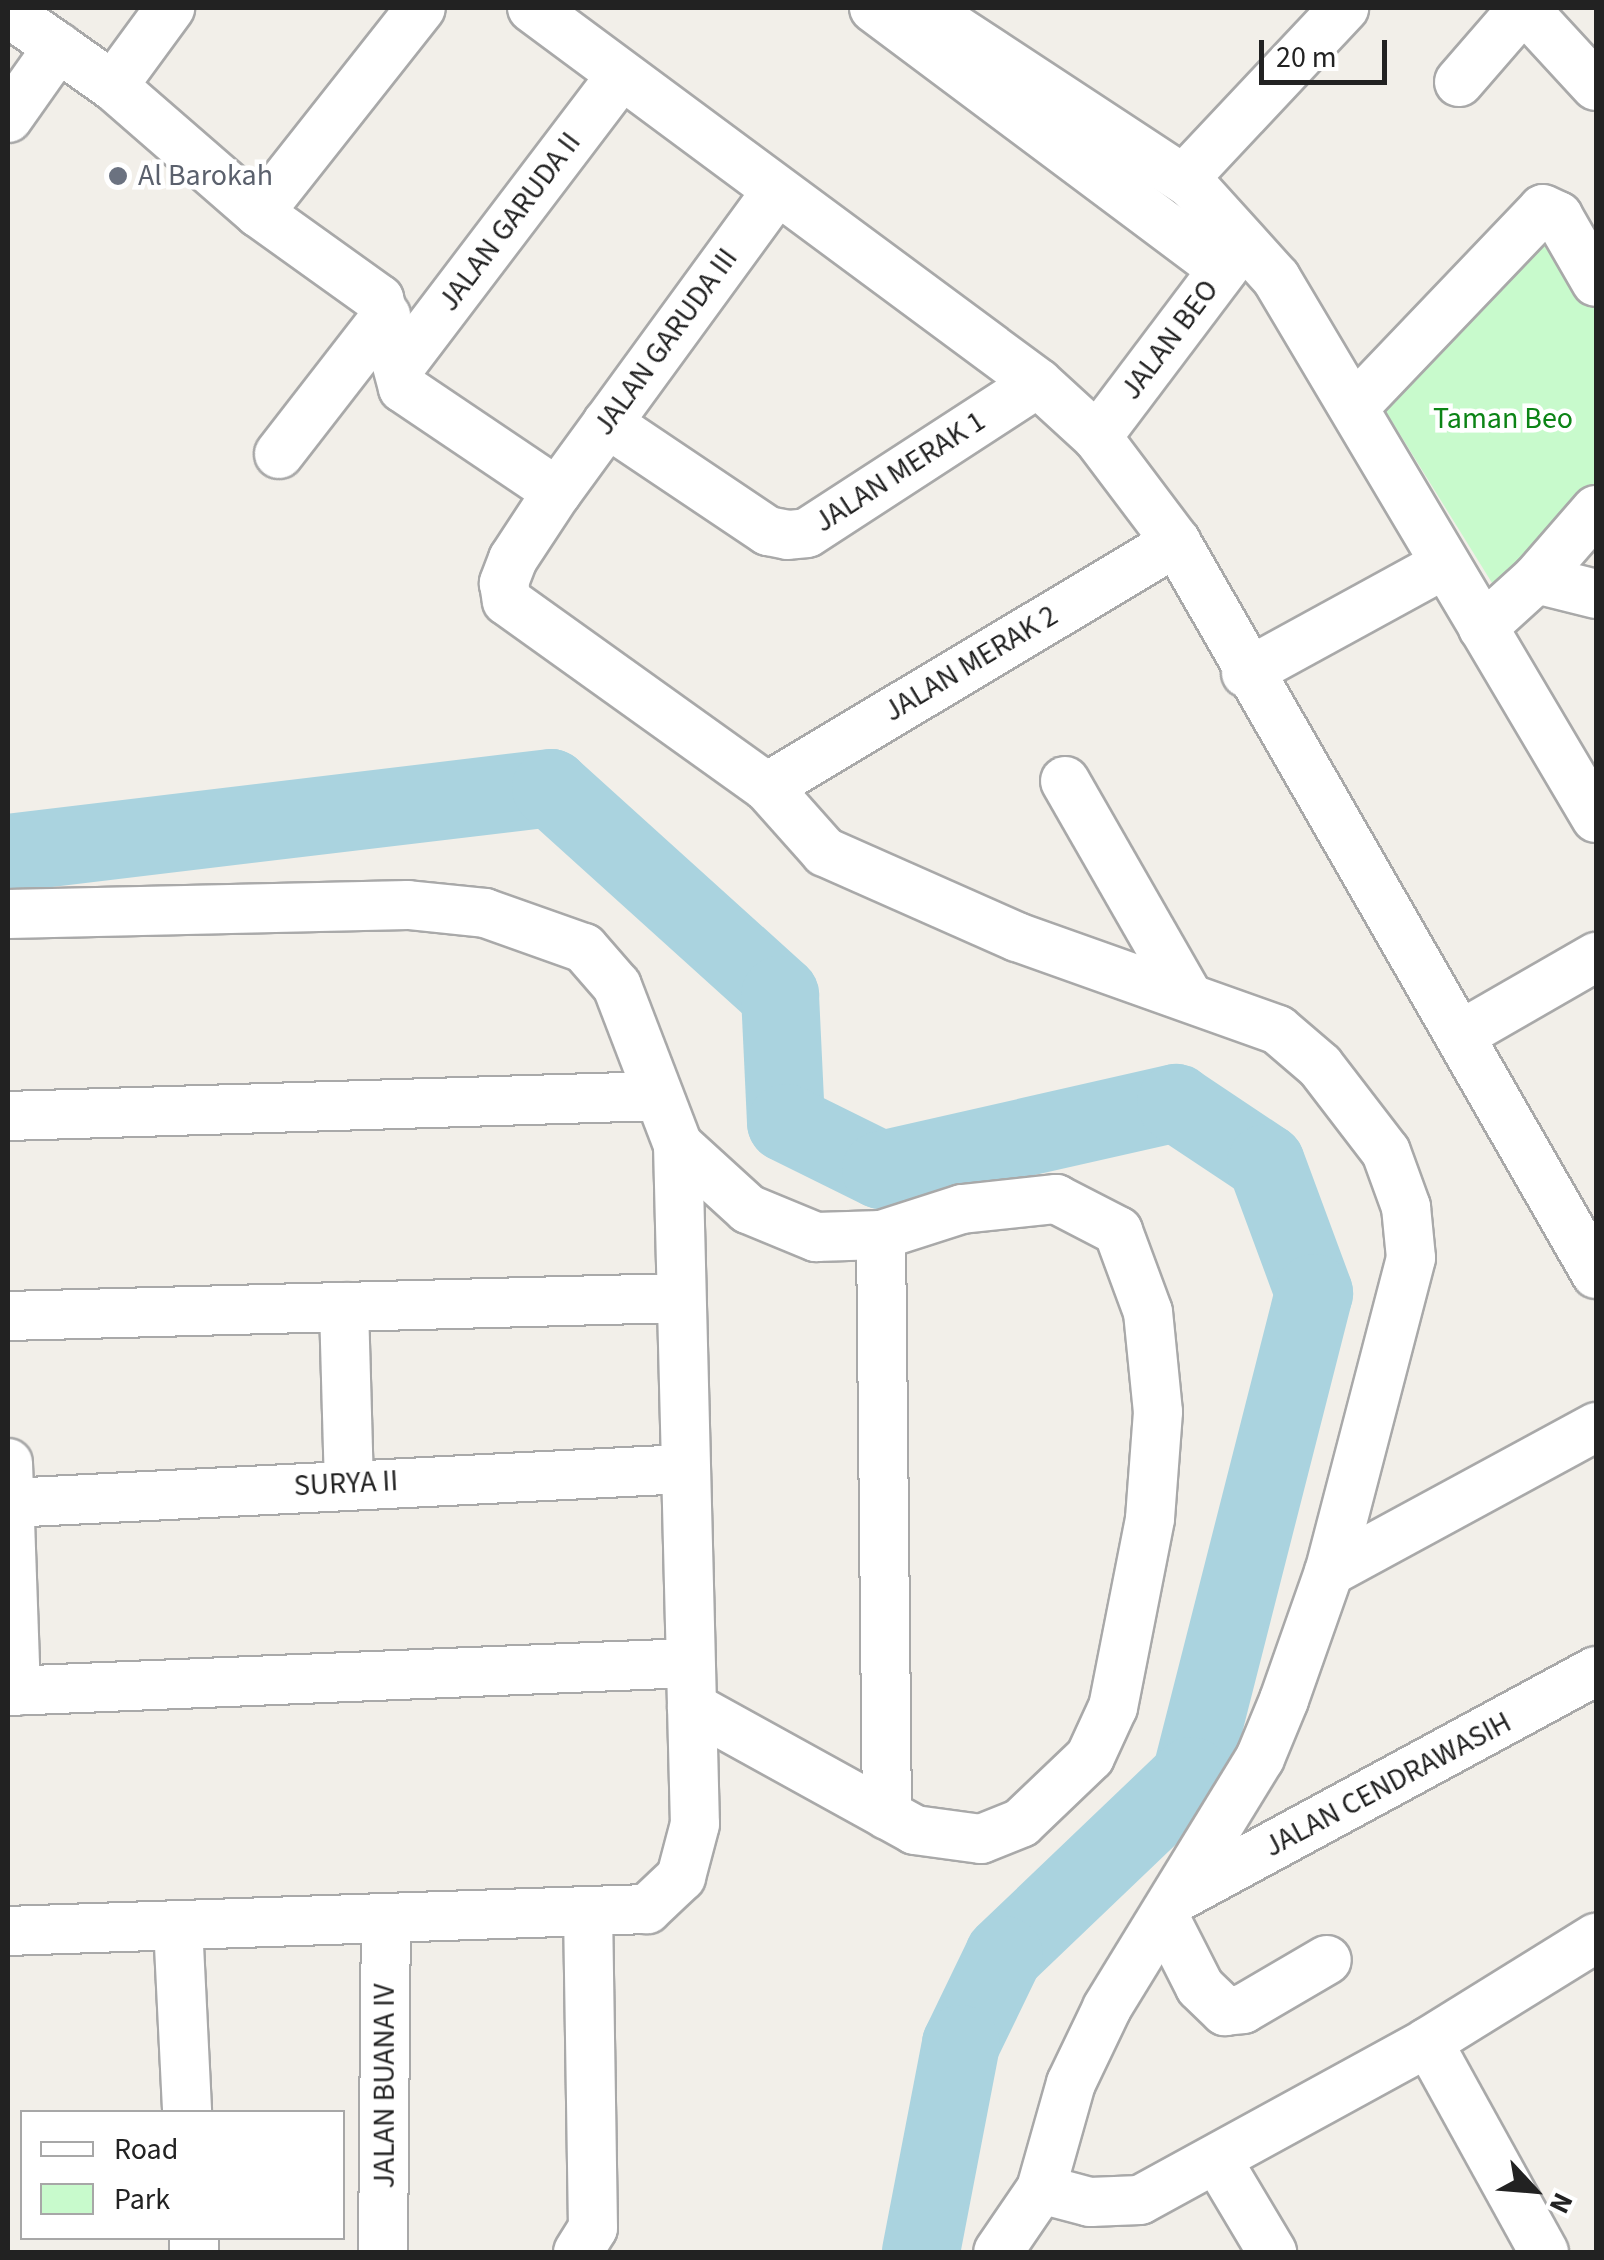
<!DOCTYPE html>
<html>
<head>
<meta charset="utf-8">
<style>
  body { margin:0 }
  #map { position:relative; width:1604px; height:2260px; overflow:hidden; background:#f2efe9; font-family:"Source Sans 3",sans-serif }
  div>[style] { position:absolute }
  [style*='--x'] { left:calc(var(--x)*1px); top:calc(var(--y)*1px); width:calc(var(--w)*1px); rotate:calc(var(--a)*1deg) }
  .park>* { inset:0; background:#c8facc }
  .river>* { height:78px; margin:-39px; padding:0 39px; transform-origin:39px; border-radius:39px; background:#aad3df }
  .roads { filter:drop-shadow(2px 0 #a9a9a9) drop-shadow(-2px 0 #a9a9a9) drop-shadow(0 2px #a9a9a9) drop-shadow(0 -2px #a9a9a9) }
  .minor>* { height:48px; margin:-24px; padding:0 24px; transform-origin:24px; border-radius:24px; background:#fff }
  .dots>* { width:28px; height:28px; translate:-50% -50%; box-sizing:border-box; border:5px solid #fff; border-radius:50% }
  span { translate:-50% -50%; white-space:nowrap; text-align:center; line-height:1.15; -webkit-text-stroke:9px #fff; paint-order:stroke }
  .worship-label { font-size:30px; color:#5b616d }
  .left { translate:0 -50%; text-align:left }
  .street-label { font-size:30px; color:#222 }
  .park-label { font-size:30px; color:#0c8416 }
  .frame { position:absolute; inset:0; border:10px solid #222; pointer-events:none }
  .legend { position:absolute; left:20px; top:2110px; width:325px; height:130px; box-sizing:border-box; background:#fff; border:2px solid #a7a7a7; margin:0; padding:12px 18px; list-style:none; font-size:30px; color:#222 }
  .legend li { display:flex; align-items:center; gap:20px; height:50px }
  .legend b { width:50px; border:2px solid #a7a7a7 }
  .north { position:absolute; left:1484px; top:2140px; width:100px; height:100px; -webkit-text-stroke:8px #fff; paint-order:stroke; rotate:116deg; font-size:28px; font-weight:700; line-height:40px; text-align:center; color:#222 }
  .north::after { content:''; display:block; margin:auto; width:35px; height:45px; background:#222; clip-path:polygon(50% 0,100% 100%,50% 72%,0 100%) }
  .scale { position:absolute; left:1259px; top:40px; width:128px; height:45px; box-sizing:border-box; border:5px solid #222; border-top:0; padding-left:12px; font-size:30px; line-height:35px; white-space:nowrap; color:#222; -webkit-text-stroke:8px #fff; paint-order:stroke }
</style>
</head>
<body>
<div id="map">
  <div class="park">
    <i style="clip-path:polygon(1549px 229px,1596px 311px,1596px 493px,1502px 599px,1383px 407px)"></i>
  </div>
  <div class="river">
    <i style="--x:8;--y:853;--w:547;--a:-6.83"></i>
    <i style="--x:551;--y:788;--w:309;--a:42.1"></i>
    <i style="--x:780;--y:995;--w:128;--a:87.3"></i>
    <i style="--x:786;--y:1123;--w:106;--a:26.3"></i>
    <i style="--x:881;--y:1170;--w:303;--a:-12.8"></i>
    <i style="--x:1176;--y:1103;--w:108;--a:33.7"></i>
    <i style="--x:1266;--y:1163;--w:139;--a:69.7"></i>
    <i style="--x:1314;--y:1293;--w:498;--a:104.3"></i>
    <i style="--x:1191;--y:1776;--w:259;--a:136.3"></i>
    <i style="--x:1004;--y:1955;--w:99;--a:115.8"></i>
    <i style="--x:961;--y:2044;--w:212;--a:100.9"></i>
  </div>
  <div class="roads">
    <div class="minor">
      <i style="--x:532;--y:8;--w:630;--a:36.54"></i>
      <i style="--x:1038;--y:383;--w:80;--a:42.5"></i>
      <i style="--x:1097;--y:437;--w:131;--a:53"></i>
      <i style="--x:1176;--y:542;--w:844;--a:60.15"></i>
      <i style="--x:874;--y:8;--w:436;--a:36.8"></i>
      <i style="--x:923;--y:8;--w:321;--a:33.3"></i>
      <i style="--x:1191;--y:184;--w:127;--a:47.9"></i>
      <i style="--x:1276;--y:278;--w:406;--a:59.3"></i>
      <i style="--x:1524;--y:8;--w:106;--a:47.3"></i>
      <i style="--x:8;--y:12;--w:128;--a:35.2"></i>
      <i style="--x:113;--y:86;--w:194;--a:41"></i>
      <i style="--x:259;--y:213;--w:148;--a:35.6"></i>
      <i style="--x:379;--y:299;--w:92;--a:74.9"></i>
      <i style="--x:403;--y:388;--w:186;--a:34"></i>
      <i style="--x:1459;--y:82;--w:98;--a:-49.1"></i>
      <i style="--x:113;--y:86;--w:97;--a:-53.8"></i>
      <i style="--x:8;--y:118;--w:87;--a:-54.8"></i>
      <i style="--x:1191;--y:184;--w:15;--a:-82"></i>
      <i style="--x:1193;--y:169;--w:221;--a:-46.8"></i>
      <i style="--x:776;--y:192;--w:371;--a:126.1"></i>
      <i style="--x:557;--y:492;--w:80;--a:123.3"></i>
      <i style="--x:513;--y:559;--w:26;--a:111"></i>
      <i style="--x:504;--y:583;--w:18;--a:81"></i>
      <i style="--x:507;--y:601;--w:320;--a:35.6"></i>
      <i style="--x:767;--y:787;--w:87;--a:48.3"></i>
      <i style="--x:825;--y:852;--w:210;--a:23.9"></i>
      <i style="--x:1017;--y:937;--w:277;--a:19.6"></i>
      <i style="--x:1278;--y:1030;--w:55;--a:40.6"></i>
      <i style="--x:1320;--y:1066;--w:108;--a:52.5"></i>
      <i style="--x:1386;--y:1152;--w:59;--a:70"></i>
      <i style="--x:1406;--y:1207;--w:51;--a:84.4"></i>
      <i style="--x:1411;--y:1258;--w:325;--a:104.6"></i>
      <i style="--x:1329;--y:1572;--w:136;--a:109.4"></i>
      <i style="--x:1284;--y:1700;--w:63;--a:112.5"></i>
      <i style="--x:1260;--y:1758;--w:293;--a:121.5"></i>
      <i style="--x:1107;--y:2008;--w:83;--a:115.6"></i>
      <i style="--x:1071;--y:2083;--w:110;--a:105.8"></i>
      <i style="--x:1041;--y:2189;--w:76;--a:124.3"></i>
      <i style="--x:259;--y:213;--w:261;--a:-51.7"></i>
      <i style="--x:399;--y:368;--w:367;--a:-52.8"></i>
      <i style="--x:1355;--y:406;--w:272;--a:-46.3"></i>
      <i style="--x:1543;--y:209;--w:17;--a:25"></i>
      <i style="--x:1558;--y:216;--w:76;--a:60.1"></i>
      <i style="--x:607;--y:423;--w:194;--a:33.9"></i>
      <i style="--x:768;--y:531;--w:20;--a:11"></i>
      <i style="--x:788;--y:535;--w:19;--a:-6"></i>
      <i style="--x:807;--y:533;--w:275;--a:-33"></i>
      <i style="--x:1097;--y:437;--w:239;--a:-53"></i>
      <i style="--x:279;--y:454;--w:175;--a:-52.2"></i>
      <i style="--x:1596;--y:510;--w:91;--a:131"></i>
      <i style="--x:1536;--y:579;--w:72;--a:137.8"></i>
      <i style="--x:1483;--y:627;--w:222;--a:59.4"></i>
      <i style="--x:1536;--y:579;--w:62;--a:14"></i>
      <i style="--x:1246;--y:673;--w:227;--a:-28.7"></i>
      <i style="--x:1065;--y:781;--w:243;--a:60.2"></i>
      <i style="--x:767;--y:787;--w:477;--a:-30.9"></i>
      <i style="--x:8;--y:914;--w:400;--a:-1.3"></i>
      <i style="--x:408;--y:905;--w:77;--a:5.9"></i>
      <i style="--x:485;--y:913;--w:105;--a:19.5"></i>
      <i style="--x:584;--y:948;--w:50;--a:49"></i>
      <i style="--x:617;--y:986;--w:170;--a:69"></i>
      <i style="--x:678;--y:1145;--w:679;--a:88.57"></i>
      <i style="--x:695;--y:1824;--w:55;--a:104.8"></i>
      <i style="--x:681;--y:1877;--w:47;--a:136.7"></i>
      <i style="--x:647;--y:1909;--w:639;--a:178.03"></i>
      <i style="--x:1462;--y:1034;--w:155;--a:-29.9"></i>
      <i style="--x:8;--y:1116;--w:650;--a:-1.76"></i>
      <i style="--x:678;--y:1145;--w:95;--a:42.4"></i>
      <i style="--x:748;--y:1209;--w:74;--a:22.4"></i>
      <i style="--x:816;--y:1237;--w:65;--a:-1.8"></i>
      <i style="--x:881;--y:1235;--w:85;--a:-17.8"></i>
      <i style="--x:962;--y:1209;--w:95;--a:-6.1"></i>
      <i style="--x:1056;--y:1199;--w:70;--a:27.3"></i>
      <i style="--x:1118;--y:1231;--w:86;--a:69.7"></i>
      <i style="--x:1148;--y:1312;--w:100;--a:84.3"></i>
      <i style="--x:1158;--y:1412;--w:107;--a:94.3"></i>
      <i style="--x:1150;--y:1519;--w:192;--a:101.1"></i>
      <i style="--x:1113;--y:1707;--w:55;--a:114.7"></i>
      <i style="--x:1090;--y:1757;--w:95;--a:136.3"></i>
      <i style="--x:1021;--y:1823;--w:43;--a:158.2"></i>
      <i style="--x:981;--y:1839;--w:67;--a:-172.2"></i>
      <i style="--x:915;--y:1830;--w:255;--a:-151.1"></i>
      <i style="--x:881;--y:1235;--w:580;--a:89.41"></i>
      <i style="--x:344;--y:1307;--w:177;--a:88.4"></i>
      <i style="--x:8;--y:1316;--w:670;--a:-1.54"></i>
      <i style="--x:8;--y:1463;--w:228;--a:88"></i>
      <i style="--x:9;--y:1503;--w:676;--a:-2.88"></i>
      <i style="--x:1329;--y:1572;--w:304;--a:-28.5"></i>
      <i style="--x:8;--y:1691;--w:683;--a:-2.35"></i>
      <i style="--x:1178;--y:1897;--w:475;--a:-28.4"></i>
      <i style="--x:1165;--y:1918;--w:77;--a:63.1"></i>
      <i style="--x:1200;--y:1987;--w:35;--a:44"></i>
      <i style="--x:1225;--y:2011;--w:18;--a:-6"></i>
      <i style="--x:1243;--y:2009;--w:97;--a:-30.3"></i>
      <i style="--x:178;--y:1925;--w:187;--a:87.2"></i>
      <i style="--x:1428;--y:2042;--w:240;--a:61.1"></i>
      <i style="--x:1219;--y:2163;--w:104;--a:59.2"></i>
      <i style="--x:1041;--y:2189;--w:51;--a:14.9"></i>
      <i style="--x:1090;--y:2202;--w:50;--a:-2.3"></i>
      <i style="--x:1140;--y:2200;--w:328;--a:-28.7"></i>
      <i style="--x:1428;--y:2042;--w:198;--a:-31.8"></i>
      <i style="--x:194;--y:2238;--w:14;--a:90"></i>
      <i style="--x:383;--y:2252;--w:333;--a:-89.5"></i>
      <i style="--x:578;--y:2252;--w:28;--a:-58"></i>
      <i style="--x:593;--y:2228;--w:316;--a:-90.9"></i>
    </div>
  </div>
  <div class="dots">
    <i style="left:118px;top:176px;background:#6b7280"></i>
  </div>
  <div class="worship-label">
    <span class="left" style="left:138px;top:176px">Al Barokah</span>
  </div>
  <div class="street-label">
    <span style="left:510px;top:222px;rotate:-53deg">JALAN GARUDA II</span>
    <span style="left:1170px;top:340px;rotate:-53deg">JALAN BEO</span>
    <span style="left:666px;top:342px;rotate:-54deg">JALAN GARUDA III</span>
    <span style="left:900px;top:472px;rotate:-33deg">JALAN MERAK 1</span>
    <span style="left:971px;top:664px;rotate:-31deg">JALAN MERAK 2</span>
    <span style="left:346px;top:1484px;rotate:-3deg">SURYA II</span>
    <span style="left:1388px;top:1785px;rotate:-28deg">JALAN CENDRAWASIH</span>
    <span style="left:385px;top:2086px;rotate:-90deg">JALAN BUANA IV</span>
  </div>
  <div class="park-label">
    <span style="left:1503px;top:419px">Taman Beo</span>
  </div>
  <div class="frame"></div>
  <ul class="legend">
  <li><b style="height:12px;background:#fff"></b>Road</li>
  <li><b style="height:28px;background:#c8facc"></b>Park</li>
  </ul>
  <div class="north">N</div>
  <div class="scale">20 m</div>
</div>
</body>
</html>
